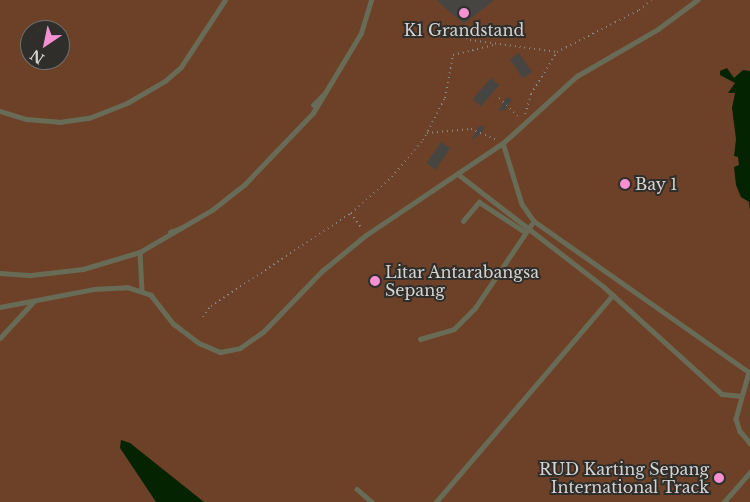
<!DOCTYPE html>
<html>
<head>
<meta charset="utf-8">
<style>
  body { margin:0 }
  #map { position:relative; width:750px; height:502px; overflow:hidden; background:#2f2e2b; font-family:"Libre Baskerville",serif }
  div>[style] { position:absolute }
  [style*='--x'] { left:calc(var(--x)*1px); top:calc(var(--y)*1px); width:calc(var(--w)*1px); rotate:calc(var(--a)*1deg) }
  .green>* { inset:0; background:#6d4128 }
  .water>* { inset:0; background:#042300 }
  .building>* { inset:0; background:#474541; transform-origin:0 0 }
  .path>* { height:2px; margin-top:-1px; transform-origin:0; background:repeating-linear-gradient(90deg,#898886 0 1px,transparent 0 5px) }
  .service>* { height:4.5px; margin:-2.25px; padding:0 2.25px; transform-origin:2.25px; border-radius:2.25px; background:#686c56 }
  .dots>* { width:14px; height:14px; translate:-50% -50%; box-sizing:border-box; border:2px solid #2f2e2b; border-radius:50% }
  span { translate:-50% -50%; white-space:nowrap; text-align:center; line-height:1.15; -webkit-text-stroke:4px #2f2e2b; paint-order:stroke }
  .poi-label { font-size:16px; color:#d4d3d1 }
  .left { translate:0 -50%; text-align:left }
  .right { translate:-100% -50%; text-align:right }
  .north { position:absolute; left:20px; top:20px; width:50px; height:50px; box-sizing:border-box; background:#2f2e2b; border:1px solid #71706d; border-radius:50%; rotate:214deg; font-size:14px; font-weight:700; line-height:20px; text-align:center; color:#d4d3d1 }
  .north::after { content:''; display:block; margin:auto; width:18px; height:22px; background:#f591d3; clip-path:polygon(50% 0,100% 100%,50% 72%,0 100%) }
</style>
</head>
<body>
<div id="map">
  <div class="green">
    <i style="clip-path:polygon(evenodd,0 0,750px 0,750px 502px,0 502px,0 0,30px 30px,60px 30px,60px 60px,30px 60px,30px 30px)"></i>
  </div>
  <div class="water">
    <i style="clip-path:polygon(727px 68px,734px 78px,743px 70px,750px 71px,750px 211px,749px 202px,741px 197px,736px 185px,734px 167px,739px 165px,738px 157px,734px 156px,736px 139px,732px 108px,735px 93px,728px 93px,735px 83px,720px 75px,720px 71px)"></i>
    <i style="clip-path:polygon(121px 440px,130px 443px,204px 502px,156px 502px,120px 448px)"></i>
  </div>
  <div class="building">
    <i style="clip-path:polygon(436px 0,494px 0,464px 24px)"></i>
    <i style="left:519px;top:53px;width:23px;height:11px;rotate:56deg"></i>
    <i style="left:491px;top:78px;width:11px;height:28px;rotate:41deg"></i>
    <i style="clip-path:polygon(506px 98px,511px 98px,511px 101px,505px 110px,498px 111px)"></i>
    <i style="clip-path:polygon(484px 125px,483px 132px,472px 140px,477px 128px)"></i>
    <i style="left:441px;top:142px;width:11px;height:26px;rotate:34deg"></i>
  </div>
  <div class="path">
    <i style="--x:460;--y:28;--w:7;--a:74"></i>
    <i style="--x:462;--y:35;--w:9;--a:32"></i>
    <i style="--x:470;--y:40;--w:88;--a:7.9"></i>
    <i style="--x:557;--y:52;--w:92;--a:-27.1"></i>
    <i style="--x:639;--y:10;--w:16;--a:-40"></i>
    <i style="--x:499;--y:98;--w:29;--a:44"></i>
    <i style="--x:525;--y:114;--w:21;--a:-73"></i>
    <i style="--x:531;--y:94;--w:49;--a:-58.2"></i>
    <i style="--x:427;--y:133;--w:44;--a:-5.2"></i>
    <i style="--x:471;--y:129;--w:26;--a:23"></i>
    <i style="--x:351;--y:213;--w:19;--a:55"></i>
    <i style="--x:203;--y:317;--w:14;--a:-54"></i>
    <i style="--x:211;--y:306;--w:168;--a:-33.6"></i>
    <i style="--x:351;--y:213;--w:55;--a:-41.3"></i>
    <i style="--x:392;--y:177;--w:48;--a:-50"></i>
    <i style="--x:423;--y:140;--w:47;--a:-62.4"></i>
    <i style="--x:445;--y:98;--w:44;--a:-79.5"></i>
    <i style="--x:453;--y:55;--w:42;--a:-13.7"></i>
  </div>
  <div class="service">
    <i style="--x:313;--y:105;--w:13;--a:-45"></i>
    <i style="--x:0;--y:111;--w:28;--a:17"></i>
    <i style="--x:27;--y:119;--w:32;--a:5"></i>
    <i style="--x:59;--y:122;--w:30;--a:-8"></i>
    <i style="--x:89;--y:118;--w:41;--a:-21.5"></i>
    <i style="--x:127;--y:103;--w:44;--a:-30.1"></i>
    <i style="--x:165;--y:81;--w:21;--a:-41"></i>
    <i style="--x:181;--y:67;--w:80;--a:-56.7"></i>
    <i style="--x:503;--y:143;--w:64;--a:72.7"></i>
    <i style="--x:522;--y:204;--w:21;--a:55"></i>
    <i style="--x:534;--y:221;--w:263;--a:35.1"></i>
    <i style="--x:749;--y:372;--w:49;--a:105.5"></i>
    <i style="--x:736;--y:419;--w:13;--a:72"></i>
    <i style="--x:740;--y:431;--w:16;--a:50"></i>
    <i style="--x:458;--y:174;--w:185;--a:37.7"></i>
    <i style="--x:604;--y:287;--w:159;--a:42.2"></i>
    <i style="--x:722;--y:394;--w:19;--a:6"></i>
    <i style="--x:463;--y:221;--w:25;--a:-50"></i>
    <i style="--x:479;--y:202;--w:55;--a:33.1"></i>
    <i style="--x:170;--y:232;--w:12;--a:-20"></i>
    <i style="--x:140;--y:252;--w:37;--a:87"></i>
    <i style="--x:0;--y:273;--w:31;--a:4"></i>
    <i style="--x:31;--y:275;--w:52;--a:-6.6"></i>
    <i style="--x:83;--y:269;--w:59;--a:-16.6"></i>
    <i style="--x:140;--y:252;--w:83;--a:-30.3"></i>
    <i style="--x:212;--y:210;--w:42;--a:-38.2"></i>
    <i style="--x:245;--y:184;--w:98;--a:-46.2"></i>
    <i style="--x:313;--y:113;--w:93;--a:-59"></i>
    <i style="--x:361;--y:33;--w:34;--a:-73"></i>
    <i style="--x:0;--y:307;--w:96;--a:-10.8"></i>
    <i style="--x:94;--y:289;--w:33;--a:-3"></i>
    <i style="--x:127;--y:287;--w:25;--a:18"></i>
    <i style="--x:151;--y:295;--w:37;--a:52"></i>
    <i style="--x:174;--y:324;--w:31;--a:37"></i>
    <i style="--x:199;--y:343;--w:23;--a:23"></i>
    <i style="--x:220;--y:352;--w:20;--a:-11"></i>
    <i style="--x:240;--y:348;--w:28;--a:-35"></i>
    <i style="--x:263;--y:332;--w:85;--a:-46"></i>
    <i style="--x:322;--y:271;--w:57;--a:-39.3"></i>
    <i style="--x:366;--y:235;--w:165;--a:-33.9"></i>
    <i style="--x:503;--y:143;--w:100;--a:-42.2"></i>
    <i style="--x:577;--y:76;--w:94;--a:-30.1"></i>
    <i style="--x:658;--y:29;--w:49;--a:-36.6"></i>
    <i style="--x:0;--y:338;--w:50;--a:-47.4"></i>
    <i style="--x:420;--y:339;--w:35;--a:-16"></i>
    <i style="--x:454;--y:329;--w:30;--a:-45"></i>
    <i style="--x:475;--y:308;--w:100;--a:-56"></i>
    <i style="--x:357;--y:489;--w:20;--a:41"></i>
    <i style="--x:436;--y:502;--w:272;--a:-49.5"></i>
    <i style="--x:724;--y:502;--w:40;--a:-49"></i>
  </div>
  <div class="dots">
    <i style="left:464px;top:13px;background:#f591d3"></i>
    <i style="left:625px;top:184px;background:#f591d3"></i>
    <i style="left:375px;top:281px;background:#f591d3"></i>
    <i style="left:719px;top:478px;background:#f591d3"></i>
  </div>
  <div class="poi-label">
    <span style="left:464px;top:30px">K1 Grandstand</span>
    <span class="left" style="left:635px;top:184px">Bay 1</span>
    <span class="left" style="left:385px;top:281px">Litar Antarabangsa<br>Sepang</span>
    <span class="right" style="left:709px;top:478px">RUD Karting Sepang<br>International Track</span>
  </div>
  <div class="north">N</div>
</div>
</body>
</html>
